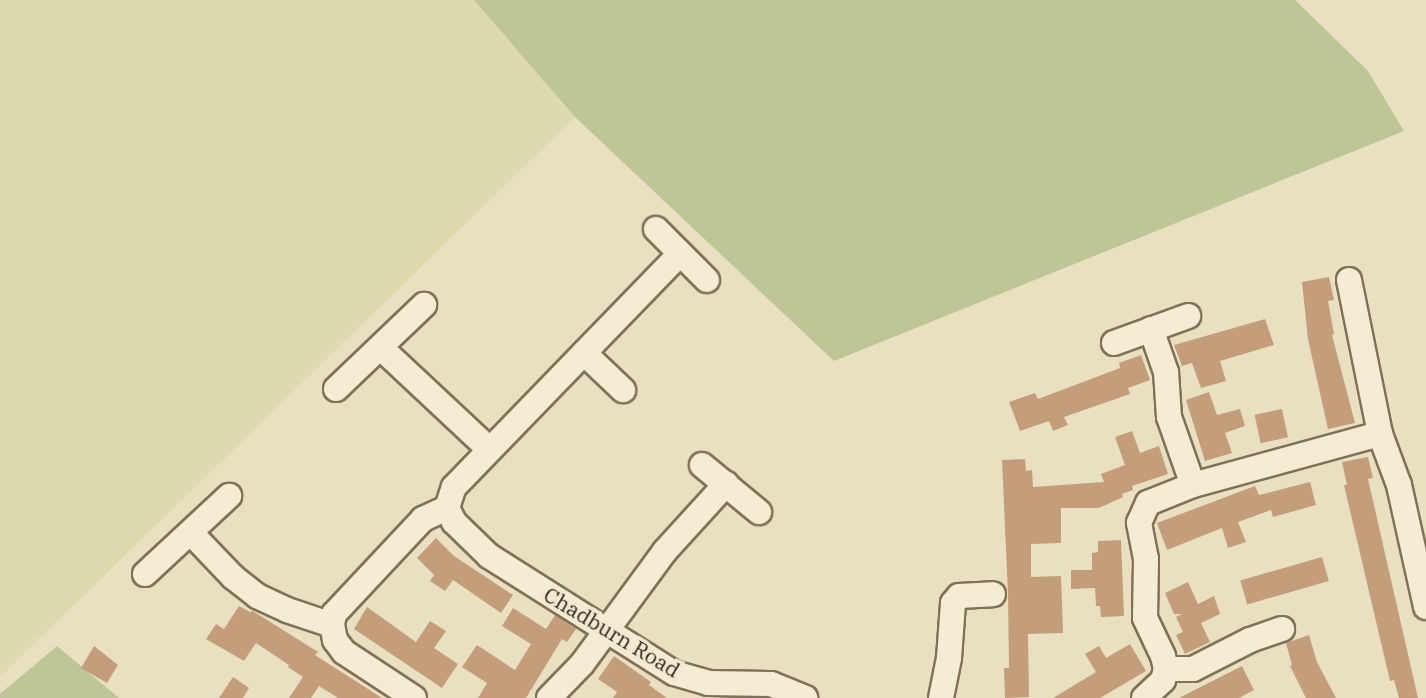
<!DOCTYPE html>
<html>
<head>
<meta charset="utf-8">
<style>
  body { margin:0 }
  #map { position:relative; width:1426px; height:698px; overflow:hidden; background:#e9e0c1; font-family:"IBM Plex Serif",serif }
  div>[style] { position:absolute }
  [style*='--x'] { left:calc(var(--x)*1px); top:calc(var(--y)*1px); width:calc(var(--w)*1px); rotate:calc(var(--a)*1deg) }
  .farmland>* { inset:0; background:#dedaaf }
  .green>* { inset:0; background:#bec696 }
  .building>* { inset:0; background:#c49e7a; transform-origin:0 0 }
  .roads { filter:drop-shadow(2px 0 #81715a) drop-shadow(-2px 0 #81715a) drop-shadow(0 2px #81715a) drop-shadow(0 -2px #81715a) }
  .minor>* { height:24px; margin:-12px; padding:0 12px; transform-origin:12px; border-radius:12px; background:#f5edd3 }
  span { translate:-50% -50%; white-space:nowrap; text-align:center; line-height:1.15; -webkit-text-stroke:7px #f2ead0; paint-order:stroke }
  .street-label { font-size:21px; color:#32291d }
</style>
</head>
<body>
<div id="map">
  <div class="farmland">
    <i style="clip-path:polygon(0 0,474px 0,575px 117px,0 677px)"></i>
  </div>
  <div class="green">
    <i style="clip-path:polygon(474px 0,1295px 0,1368px 71px,1404px 131px,834px 361px,575px 117px)"></i>
    <i style="clip-path:polygon(57px 646px,119px 698px,0 698px,0 694px)"></i>
  </div>
  <div class="building">
    <i style="clip-path:polygon(1329px 277px,1334px 300px,1328px 301px,1334px 334px,1332px 335px,1355px 423px,1328px 429px,1308px 339px,1302px 282px)"></i>
    <i style="clip-path:polygon(1265px 319px,1274px 345px,1220px 361px,1226px 381px,1201px 388px,1192px 363px,1182px 366px,1174px 345px)"></i>
    <i style="clip-path:polygon(1141px 355px,1150px 380px,1128px 388px,1130px 394px,1064px 417px,1068px 425px,1053px 431px,1049px 421px,1020px 431px,1009px 402px,1035px 393px,1038px 399px,1120px 368px,1119px 363px)"></i>
    <i style="clip-path:polygon(1209px 392px,1217px 415px,1240px 409px,1245px 426px,1225px 433px,1232px 453px,1205px 461px,1186px 400px)"></i>
    <i style="left:1282px;top:409px;width:29px;height:28px;rotate:78deg"></i>
    <i style="clip-path:polygon(1132px 431px,1140px 453px,1159px 446px,1168px 474px,1132px 486px,1133px 490px,1122px 494px,1123px 497px,1099px 508px,1061px 508px,1061px 543px,1031px 544px,1031px 577px,1061px 576px,1063px 633px,1028px 634px,1029px 697px,1005px 698px,1004px 668px,1009px 668px,1008px 594px,1002px 460px,1025px 459px,1026px 471px,1032px 470px,1033px 487px,1104px 482px,1101px 474px,1125px 465px,1115px 437px)"></i>
    <i style="clip-path:polygon(1368px 457px,1373px 478px,1368px 479px,1418px 698px,1399px 698px,1394px 680px,1390px 681px,1344px 485px,1347px 485px,1342px 462px)"></i>
    <i style="clip-path:polygon(1310px 482px,1316px 505px,1273px 517px,1271px 510px,1238px 522px,1246px 542px,1228px 548px,1222px 528px,1167px 550px,1157px 523px,1255px 486px,1259px 495px)"></i>
    <i style="clip-path:polygon(436px 538px,454px 556px,513px 595px,501px 613px,453px 580px,445px 591px,430px 581px,434px 575px,417px 558px)"></i>
    <i style="clip-path:polygon(1121px 540px,1124px 616px,1101px 617px,1100px 606px,1096px 606px,1095px 588px,1071px 589px,1071px 570px,1092px 570px,1092px 553px,1098px 552px,1098px 541px)"></i>
    <i style="left:1322px;top:557px;width:25px;height:85px;rotate:74deg"></i>
    <i style="clip-path:polygon(1188px 582px,1198px 604px,1214px 596px,1220px 614px,1201px 623px,1210px 642px,1185px 654px,1176px 635px,1183px 632px,1176px 617px,1182px 614px,1174px 614px,1165px 593px)"></i>
    <i style="clip-path:polygon(239px 606px,250px 612px,253px 611px,318px 652px,315px 655px,382px 698px,338px 698px,319px 686px,311px 698px,289px 698px,303px 677px,288px 667px,289px 665px,256px 643px,244px 661px,206px 639px,216px 624px,224px 629px)"></i>
    <i style="clip-path:polygon(367px 607px,416px 642px,430px 621px,446px 631px,434px 648px,458px 664px,442px 688px,354px 629px)"></i>
    <i style="clip-path:polygon(513px 608px,546px 629px,555px 615px,576px 629px,567px 642px,562px 639px,526px 698px,478px 698px,487px 683px,462px 667px,477px 645px,515px 670px,531px 644px,502px 626px)"></i>
    <i style="clip-path:polygon(1309px 635px,1317px 662px,1336px 698px,1306px 698px,1290px 666px,1292px 665px,1286px 643px)"></i>
    <i style="clip-path:polygon(1130px 644px,1146px 671px,1100px 698px,1053px 698px,1096px 672px,1085px 654px,1099px 646px,1106px 658px)"></i>
    <i style="clip-path:polygon(94px 646px,118px 665px,107px 683px,81px 668px)"></i>
    <i style="clip-path:polygon(614px 656px,651px 682px,649px 685px,667px 698px,613px 698px,617px 692px,598px 679px)"></i>
    <i style="clip-path:polygon(1242px 666px,1254px 690px,1239px 698px,1179px 698px)"></i>
    <i style="clip-path:polygon(233px 677px,249px 688px,243px 698px,219px 698px)"></i>
  </div>
  <div class="roads">
    <div class="minor">
      <i style="--x:656;--y:229;--w:72;--a:45"></i>
      <i style="--x:1349;--y:280;--w:157;--a:78.6"></i>
      <i style="--x:1380;--y:434;--w:54;--a:69.6"></i>
      <i style="--x:1399;--y:485;--w:125;--a:77.5"></i>
      <i style="--x:1151;--y:329;--w:46;--a:70.8"></i>
      <i style="--x:1166;--y:372;--w:45;--a:86.2"></i>
      <i style="--x:1169;--y:417;--w:72;--a:70.6"></i>
      <i style="--x:1114;--y:343;--w:79;--a:-20"></i>
      <i style="--x:381;--y:348;--w:148;--a:43.1"></i>
      <i style="--x:584;--y:353;--w:54;--a:43.5"></i>
      <i style="--x:336;--y:389;--w:122;--a:-43.7"></i>
      <i style="--x:702;--y:465;--w:74;--a:39.5"></i>
      <i style="--x:447;--y:508;--w:16;--a:63"></i>
      <i style="--x:454;--y:522;--w:49;--a:44.2"></i>
      <i style="--x:489;--y:556;--w:219;--a:32.3"></i>
      <i style="--x:674;--y:673;--w:35;--a:16"></i>
      <i style="--x:708;--y:683;--w:63;--a:0.9"></i>
      <i style="--x:771;--y:684;--w:37;--a:22"></i>
      <i style="--x:191;--y:533;--w:61;--a:46.3"></i>
      <i style="--x:233;--y:577;--w:31;--a:38"></i>
      <i style="--x:257;--y:596;--w:33;--a:25"></i>
      <i style="--x:287;--y:610;--w:47;--a:18.4"></i>
      <i style="--x:145;--y:574;--w:115;--a:-42.9"></i>
      <i style="--x:1166;--y:669;--w:27;--a:0"></i>
      <i style="--x:1193;--y:669;--w:64;--a:-27"></i>
      <i style="--x:1250;--y:640;--w:34;--a:-19"></i>
      <i style="--x:414;--y:698;--w:84;--a:-146.7"></i>
      <i style="--x:344;--y:652;--w:15;--a:-127"></i>
      <i style="--x:335;--y:640;--w:15;--a:-101"></i>
      <i style="--x:332;--y:625;--w:11;--a:-80"></i>
      <i style="--x:334;--y:614;--w:130;--a:-46.9"></i>
      <i style="--x:423;--y:519;--w:26;--a:-25"></i>
      <i style="--x:447;--y:508;--w:22;--a:-72"></i>
      <i style="--x:454;--y:487;--w:325;--a:-45.9"></i>
      <i style="--x:549;--y:698;--w:47;--a:-45.9"></i>
      <i style="--x:582;--y:664;--w:140;--a:-53.7"></i>
      <i style="--x:665;--y:551;--w:91;--a:-47.7"></i>
      <i style="--x:941;--y:698;--w:41;--a:-78.7"></i>
      <i style="--x:949;--y:658;--w:55;--a:-85.8"></i>
      <i style="--x:953;--y:603;--w:9;--a:-49"></i>
      <i style="--x:959;--y:596;--w:34;--a:-3"></i>
      <i style="--x:1144;--y:698;--w:26;--a:-43"></i>
      <i style="--x:1163;--y:680;--w:11;--a:-75"></i>
      <i style="--x:1166;--y:669;--w:13;--a:-103"></i>
      <i style="--x:1163;--y:656;--w:42;--a:-115.3"></i>
      <i style="--x:1145;--y:618;--w:59;--a:-89"></i>
      <i style="--x:1146;--y:559;--w:37;--a:-101"></i>
      <i style="--x:1139;--y:523;--w:22;--a:-66"></i>
      <i style="--x:1148;--y:503;--w:48;--a:-21.8"></i>
      <i style="--x:1193;--y:485;--w:194;--a:-15.3"></i>
    </div>
  </div>
  <div class="street-label">
    <span style="left:612px;top:632px;rotate:31deg">Chadburn Road</span>
  </div>
</div>
</body>
</html>
